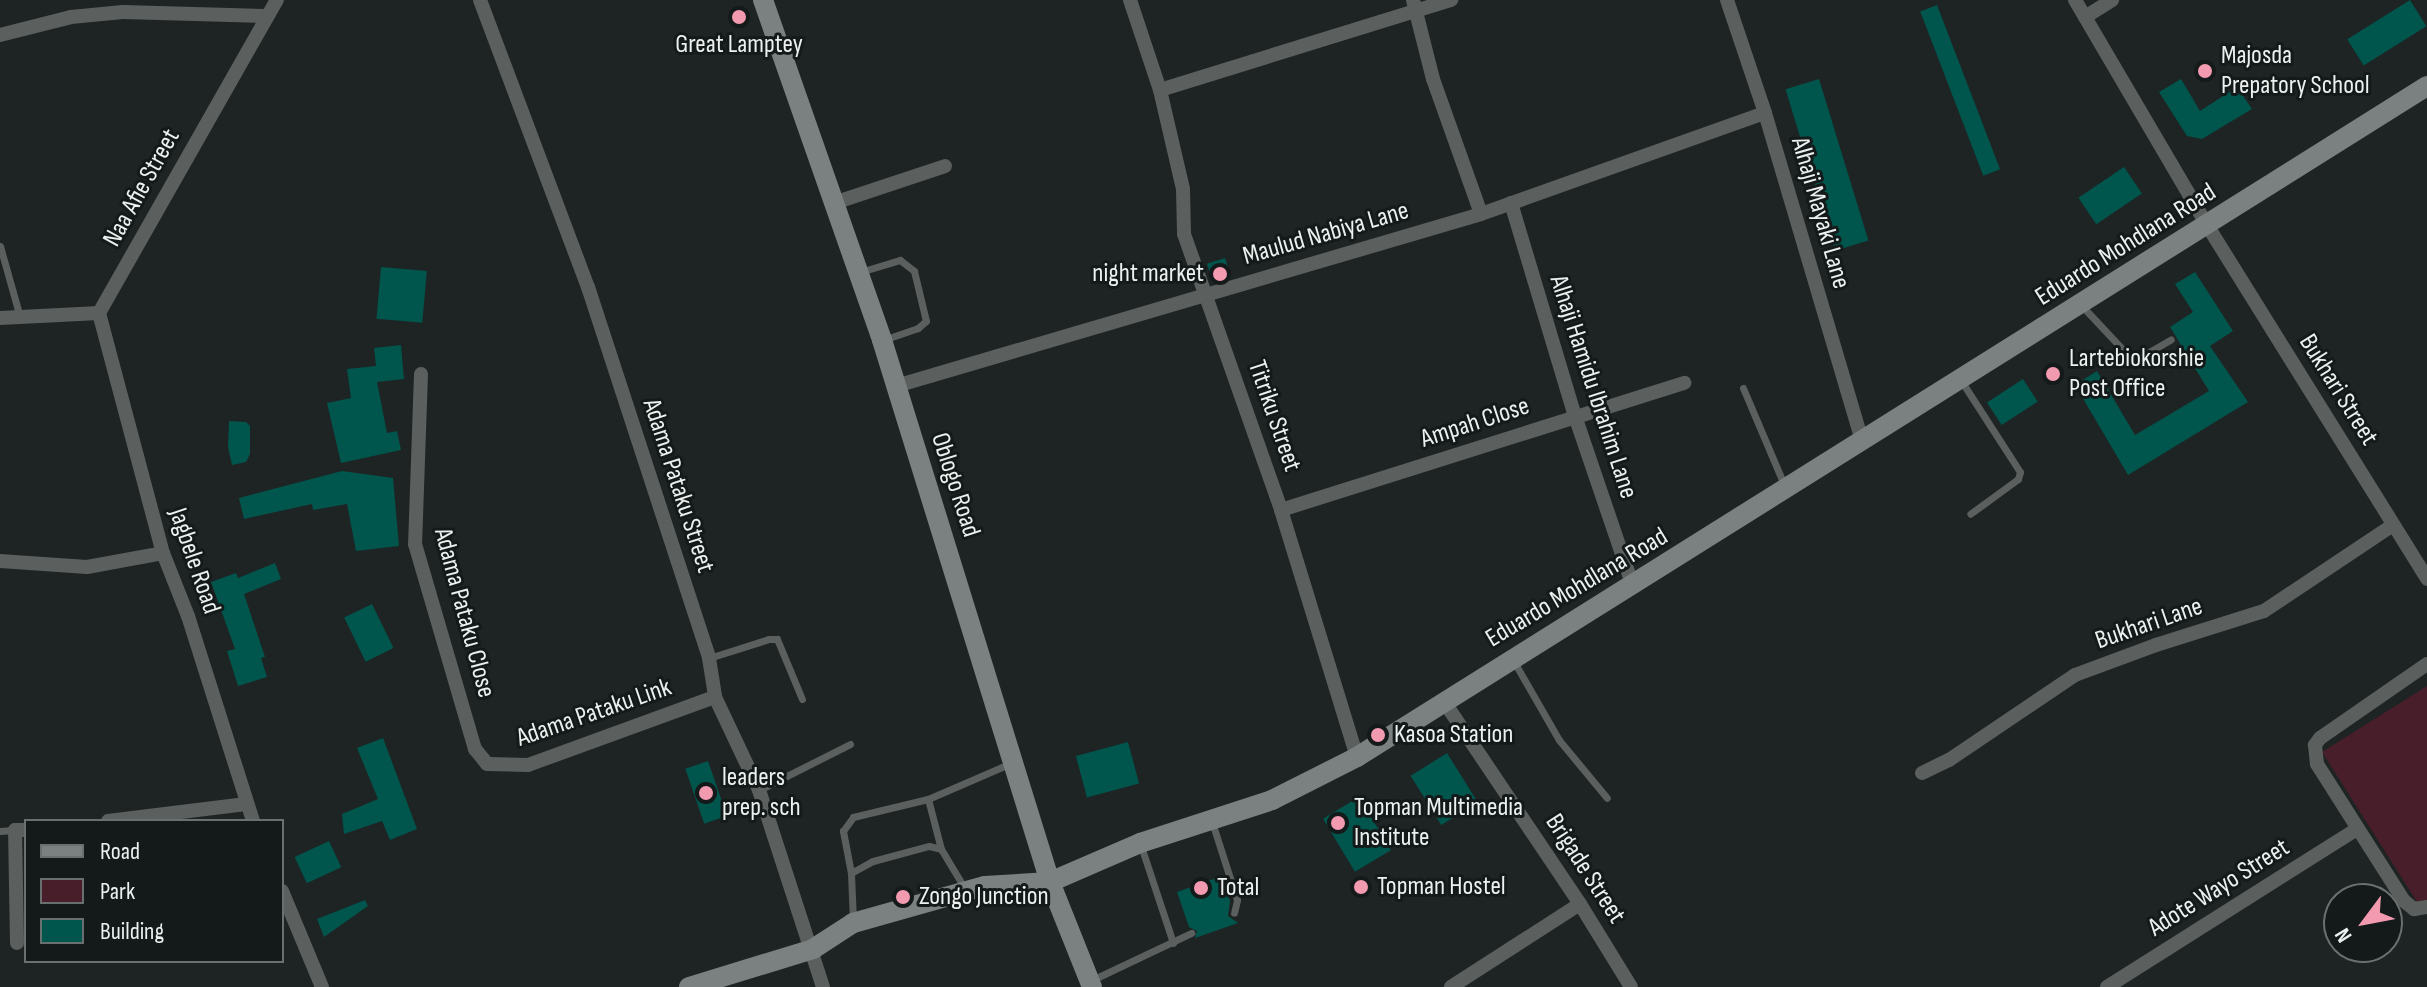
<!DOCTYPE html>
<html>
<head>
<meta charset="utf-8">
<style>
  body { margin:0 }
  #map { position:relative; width:2427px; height:987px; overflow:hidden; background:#1e2423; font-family:"Sofia Sans Condensed",sans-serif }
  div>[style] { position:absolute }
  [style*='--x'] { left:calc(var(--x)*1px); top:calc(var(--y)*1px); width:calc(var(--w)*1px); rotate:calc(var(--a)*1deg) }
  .green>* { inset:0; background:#481e2b }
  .building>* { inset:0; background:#00554d; transform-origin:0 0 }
  .lane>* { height:7px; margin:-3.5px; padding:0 3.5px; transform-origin:3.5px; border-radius:3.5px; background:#5b5f5e }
  .street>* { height:14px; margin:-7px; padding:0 7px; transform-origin:7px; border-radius:7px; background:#5b5f5e }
  .secondary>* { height:20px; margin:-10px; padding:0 10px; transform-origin:10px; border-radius:10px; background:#7b8180 }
  .dots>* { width:22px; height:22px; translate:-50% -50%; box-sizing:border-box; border:4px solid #141a19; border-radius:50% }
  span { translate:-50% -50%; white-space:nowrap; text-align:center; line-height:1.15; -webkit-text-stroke:6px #141a19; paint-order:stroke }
  .poi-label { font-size:26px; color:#ecf1f0 }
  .left { translate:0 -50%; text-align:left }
  .right { translate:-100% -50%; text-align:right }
  .street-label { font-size:26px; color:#ecf1f0 }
  .legend { position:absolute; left:24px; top:819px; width:260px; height:144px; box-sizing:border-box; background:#141a19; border:2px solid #6a706f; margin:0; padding:10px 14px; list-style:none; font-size:24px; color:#ecf1f0 }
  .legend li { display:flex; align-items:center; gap:16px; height:40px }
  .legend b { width:40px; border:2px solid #6a706f }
  .north { position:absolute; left:2323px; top:883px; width:80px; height:80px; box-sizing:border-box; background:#141a19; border:2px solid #6a706f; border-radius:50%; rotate:238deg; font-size:22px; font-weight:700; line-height:32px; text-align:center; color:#ecf1f0 }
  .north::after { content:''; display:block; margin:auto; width:28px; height:36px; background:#f29ab0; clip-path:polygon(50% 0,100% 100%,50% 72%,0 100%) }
</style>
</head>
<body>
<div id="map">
  <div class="green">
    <i style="clip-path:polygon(2427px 686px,2427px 900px,2419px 905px,2322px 752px)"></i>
  </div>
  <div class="building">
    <i style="left:2410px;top:0;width:31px;height:74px;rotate:58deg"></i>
    <i style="left:1937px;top:5px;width:176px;height:18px;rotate:69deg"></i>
    <i style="left:1819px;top:79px;width:169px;height:35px;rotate:73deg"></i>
    <i style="clip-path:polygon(2181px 79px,2200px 111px,2237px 87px,2252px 109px,2202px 139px,2187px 136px,2159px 92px)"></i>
    <i style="left:2124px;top:167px;width:32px;height:55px;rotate:56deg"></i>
    <i style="left:1225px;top:258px;width:20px;height:19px;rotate:72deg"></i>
    <i style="left:381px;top:267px;width:46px;height:52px;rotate:5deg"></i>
    <i style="clip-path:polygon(2195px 272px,2233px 331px,2210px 346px,2248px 402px,2128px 475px,2075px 385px,2097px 371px,2135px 435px,2209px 391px,2170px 327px,2193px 312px,2175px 284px)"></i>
    <i style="clip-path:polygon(401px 345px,404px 379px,377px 382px,387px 433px,397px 431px,401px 450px,341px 463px,327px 403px,351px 398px,347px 369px,376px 366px,374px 348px)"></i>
    <i style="left:2023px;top:379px;width:27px;height:43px;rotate:57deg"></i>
    <i style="clip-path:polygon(229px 421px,246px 422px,250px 426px,250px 454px,246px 462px,232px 465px,228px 447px)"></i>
    <i style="clip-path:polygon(342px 471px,393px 478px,399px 546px,356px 551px,347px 504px,313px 510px,312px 504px,244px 519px,239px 498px)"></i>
    <i style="clip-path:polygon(275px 563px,281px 579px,244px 594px,265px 657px,261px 658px,267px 677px,238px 686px,227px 651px,235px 649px,211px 582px,236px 573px,238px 578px)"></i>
    <i style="left:372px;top:604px;width:49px;height:31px;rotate:64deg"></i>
    <i style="clip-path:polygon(383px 738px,417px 829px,390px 840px,382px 821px,344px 834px,342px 814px,378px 799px,357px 748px)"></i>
    <i style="left:1128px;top:742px;width:43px;height:54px;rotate:75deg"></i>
    <i style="left:1447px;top:753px;width:58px;height:43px;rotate:58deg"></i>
    <i style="left:708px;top:761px;width:58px;height:24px;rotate:71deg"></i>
    <i style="left:1359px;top:797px;width:62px;height:42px;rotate:59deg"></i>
    <i style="left:329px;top:841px;width:29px;height:38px;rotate:65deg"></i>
    <i style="clip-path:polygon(1222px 876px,1230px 901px,1228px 916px,1238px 923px,1195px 938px,1197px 931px,1189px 927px,1177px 892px)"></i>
    <i style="clip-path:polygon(365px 900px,368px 906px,324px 937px,317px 919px)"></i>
  </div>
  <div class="lane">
    <i style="--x:0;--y:246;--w:74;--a:74.3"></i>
    <i style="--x:860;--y:272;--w:42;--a:-16.7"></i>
    <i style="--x:900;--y:260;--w:18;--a:38"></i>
    <i style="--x:914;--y:271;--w:51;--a:76.5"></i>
    <i style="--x:926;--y:321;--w:11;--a:139"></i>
    <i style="--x:918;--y:328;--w:36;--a:161"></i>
    <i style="--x:2082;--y:306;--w:69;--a:46.8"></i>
    <i style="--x:2129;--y:356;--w:9;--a:21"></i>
    <i style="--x:2137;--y:359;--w:39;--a:-30"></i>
    <i style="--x:1962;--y:382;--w:107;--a:57.2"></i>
    <i style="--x:2020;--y:472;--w:7;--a:106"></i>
    <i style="--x:2018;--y:479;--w:59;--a:143.9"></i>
    <i style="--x:1743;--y:388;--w:108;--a:67"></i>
    <i style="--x:709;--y:658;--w:63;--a:-17.6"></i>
    <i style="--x:769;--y:639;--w:8;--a:0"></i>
    <i style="--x:777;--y:639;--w:65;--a:67.4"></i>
    <i style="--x:1513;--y:660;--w:92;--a:60.1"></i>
    <i style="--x:1559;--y:740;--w:75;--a:50.4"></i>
    <i style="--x:759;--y:790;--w:102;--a:-26.8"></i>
    <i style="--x:928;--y:799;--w:52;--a:75.4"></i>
    <i style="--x:1212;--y:822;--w:82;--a:72.2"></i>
    <i style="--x:1237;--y:900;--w:13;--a:103"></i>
    <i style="--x:0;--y:831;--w:15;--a:-4"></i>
    <i style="--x:1141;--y:846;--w:102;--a:71.7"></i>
    <i style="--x:851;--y:873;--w:43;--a:-100.8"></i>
    <i style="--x:843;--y:831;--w:17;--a:-54"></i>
    <i style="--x:853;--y:817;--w:77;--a:-13.5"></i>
    <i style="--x:928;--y:799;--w:90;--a:-23.4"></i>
    <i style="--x:853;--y:921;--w:48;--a:-92.4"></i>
    <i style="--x:851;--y:873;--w:25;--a:-29"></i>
    <i style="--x:873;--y:861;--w:58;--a:-15"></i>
    <i style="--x:929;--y:846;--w:12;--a:14"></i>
    <i style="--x:941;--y:849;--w:47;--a:59"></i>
    <i style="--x:1092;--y:980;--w:110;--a:-25.4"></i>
  </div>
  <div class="street">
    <i style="--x:480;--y:0;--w:307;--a:69.4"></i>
    <i style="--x:588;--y:287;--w:390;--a:71.9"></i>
    <i style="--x:709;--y:658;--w:39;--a:81"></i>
    <i style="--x:715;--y:697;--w:103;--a:64.7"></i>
    <i style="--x:759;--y:790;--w:207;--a:72"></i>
    <i style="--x:1130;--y:0;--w:95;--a:71.6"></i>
    <i style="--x:1160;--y:90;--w:102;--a:76.9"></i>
    <i style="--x:1183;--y:189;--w:45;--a:88.7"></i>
    <i style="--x:1184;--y:234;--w:293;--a:70.6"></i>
    <i style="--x:1281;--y:510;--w:258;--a:72.9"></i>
    <i style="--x:1413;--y:0;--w:81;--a:75.8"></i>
    <i style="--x:1433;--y:79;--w:143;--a:70.4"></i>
    <i style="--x:1727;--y:0;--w:119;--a:71.4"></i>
    <i style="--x:1765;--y:113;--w:342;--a:73.5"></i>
    <i style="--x:2075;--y:0;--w:261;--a:59.6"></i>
    <i style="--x:2207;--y:225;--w:417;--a:58.1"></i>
    <i style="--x:2085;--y:17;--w:32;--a:-32"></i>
    <i style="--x:0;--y:35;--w:73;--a:-14.2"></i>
    <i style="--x:71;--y:17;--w:52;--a:-5.5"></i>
    <i style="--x:123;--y:12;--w:142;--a:1.6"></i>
    <i style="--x:1160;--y:90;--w:305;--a:-17.2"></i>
    <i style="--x:834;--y:203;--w:117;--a:-18.4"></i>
    <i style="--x:1511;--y:203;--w:222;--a:73.3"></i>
    <i style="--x:1575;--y:416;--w:180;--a:71.2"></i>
    <i style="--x:99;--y:313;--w:248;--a:75.1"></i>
    <i style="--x:163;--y:553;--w:68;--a:68.4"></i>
    <i style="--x:188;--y:616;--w:215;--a:72.4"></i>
    <i style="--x:99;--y:313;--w:360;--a:-60.4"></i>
    <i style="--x:0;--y:318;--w:99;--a:-2.9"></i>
    <i style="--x:421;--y:374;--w:170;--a:92"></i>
    <i style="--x:415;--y:544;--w:214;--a:73.7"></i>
    <i style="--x:475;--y:749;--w:19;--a:51"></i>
    <i style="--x:487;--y:764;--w:41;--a:1.4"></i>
    <i style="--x:528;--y:765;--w:199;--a:-20"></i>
    <i style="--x:896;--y:386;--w:610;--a:-16.38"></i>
    <i style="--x:1481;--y:214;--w:301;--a:-19.6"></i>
    <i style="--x:1281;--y:510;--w:423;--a:-17.5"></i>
    <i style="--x:0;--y:561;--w:87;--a:3.9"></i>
    <i style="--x:87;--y:567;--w:77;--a:-10.4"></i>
    <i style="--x:2427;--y:664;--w:130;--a:145.3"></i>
    <i style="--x:2320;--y:738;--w:9;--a:126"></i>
    <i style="--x:2315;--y:745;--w:19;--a:84"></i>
    <i style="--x:2317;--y:764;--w:162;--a:57.6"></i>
    <i style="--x:2404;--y:901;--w:13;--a:39"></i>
    <i style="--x:2414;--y:909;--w:13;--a:-9"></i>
    <i style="--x:1443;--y:700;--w:246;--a:56.1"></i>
    <i style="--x:1580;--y:904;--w:97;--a:58.4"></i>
    <i style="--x:1922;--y:773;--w:30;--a:-26"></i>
    <i style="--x:1949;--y:760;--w:152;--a:-34"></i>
    <i style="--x:2075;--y:675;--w:86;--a:-20.3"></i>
    <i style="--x:2156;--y:645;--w:113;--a:-17.5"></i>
    <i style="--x:2264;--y:611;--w:155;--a:-33.7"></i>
    <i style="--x:108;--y:821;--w:139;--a:-7"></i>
    <i style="--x:282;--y:891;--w:104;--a:67.4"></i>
    <i style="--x:17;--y:943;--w:113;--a:-91"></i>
    <i style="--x:15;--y:830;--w:11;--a:0"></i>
    <i style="--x:1451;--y:987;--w:153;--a:-32.8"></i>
    <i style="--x:2107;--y:987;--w:296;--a:-32.3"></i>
  </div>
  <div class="secondary">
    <i style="--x:763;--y:0;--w:360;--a:70.7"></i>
    <i style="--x:882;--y:340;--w:567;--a:72.78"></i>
    <i style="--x:1050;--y:882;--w:113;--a:68.2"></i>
    <i style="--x:689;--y:987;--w:130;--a:-17"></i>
    <i style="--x:813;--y:949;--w:48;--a:-33"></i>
    <i style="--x:853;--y:923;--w:137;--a:-15.7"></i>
    <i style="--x:985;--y:886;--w:65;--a:-3.5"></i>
    <i style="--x:1050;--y:882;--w:98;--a:-23.4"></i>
    <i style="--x:1140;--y:843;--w:139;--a:-18"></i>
    <i style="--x:1272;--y:800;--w:95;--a:-26.8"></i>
    <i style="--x:1357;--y:757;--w:1263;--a:-32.09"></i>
  </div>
  <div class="dots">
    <i style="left:739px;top:17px;background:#f29ab0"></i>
    <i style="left:2205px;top:71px;background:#f29ab0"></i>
    <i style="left:1220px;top:274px;background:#f29ab0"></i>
    <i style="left:2053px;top:374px;background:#f29ab0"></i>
    <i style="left:1378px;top:735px;background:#f29ab0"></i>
    <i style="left:706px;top:793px;background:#f29ab0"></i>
    <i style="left:1338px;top:823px;background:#f29ab0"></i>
    <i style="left:1361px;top:887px;background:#f29ab0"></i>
    <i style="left:1201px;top:888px;background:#f29ab0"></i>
    <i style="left:903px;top:897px;background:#f29ab0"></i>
  </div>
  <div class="poi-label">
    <span style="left:739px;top:45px">Great Lamptey</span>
    <span class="left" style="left:2221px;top:71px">Majosda<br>Prepatory School</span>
    <span class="right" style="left:1204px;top:274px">night market</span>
    <span class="left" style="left:2069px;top:374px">Lartebiokorshie<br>Post Office</span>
    <span class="left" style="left:1394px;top:735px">Kasoa Station</span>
    <span class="left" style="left:722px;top:793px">leaders<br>prep. sch</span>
    <span class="left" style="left:1354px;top:823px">Topman Multimedia<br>Institute</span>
    <span class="left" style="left:1377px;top:887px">Topman Hostel</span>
    <span class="left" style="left:1217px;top:888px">Total</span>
    <span class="left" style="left:919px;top:897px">Zongo Junction</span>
  </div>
  <div class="street-label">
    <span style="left:142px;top:188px;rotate:-61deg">Naa Afie Street</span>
    <span style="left:1820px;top:213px;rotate:74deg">Alhaji Mayaki Lane</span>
    <span style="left:1326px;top:234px;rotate:-16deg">Maulud Nabiya Lane</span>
    <span style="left:2126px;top:245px;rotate:-32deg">Eduardo Mohdlana Road</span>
    <span style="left:1593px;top:387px;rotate:72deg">Alhaji Hamidu Ibrahim Lane</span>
    <span style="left:2338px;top:390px;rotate:58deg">Bukhari Street</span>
    <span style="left:1274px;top:416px;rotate:71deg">Titriku Street</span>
    <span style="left:1475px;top:423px;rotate:-18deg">Ampah Close</span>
    <span style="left:955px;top:485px;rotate:72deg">Oblogo Road</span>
    <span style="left:678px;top:486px;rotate:72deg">Adama Pataku Street</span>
    <span style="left:194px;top:561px;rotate:71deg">Jagbele Road</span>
    <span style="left:1577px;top:588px;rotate:-31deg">Eduardo Mohdlana Road</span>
    <span style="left:464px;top:613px;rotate:75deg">Adama Pataku Close</span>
    <span style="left:2149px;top:624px;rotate:-19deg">Bukhari Lane</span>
    <span style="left:594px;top:713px;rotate:-19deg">Adama Pataku Link</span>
    <span style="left:1585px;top:869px;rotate:57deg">Brigade Street</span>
    <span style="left:2219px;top:888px;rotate:-32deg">Adote Wayo Street</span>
  </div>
  <ul class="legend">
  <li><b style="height:10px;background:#7b8180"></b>Road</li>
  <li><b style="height:22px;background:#481e2b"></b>Park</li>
  <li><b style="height:22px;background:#00554d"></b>Building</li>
  </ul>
  <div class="north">N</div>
</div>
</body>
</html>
